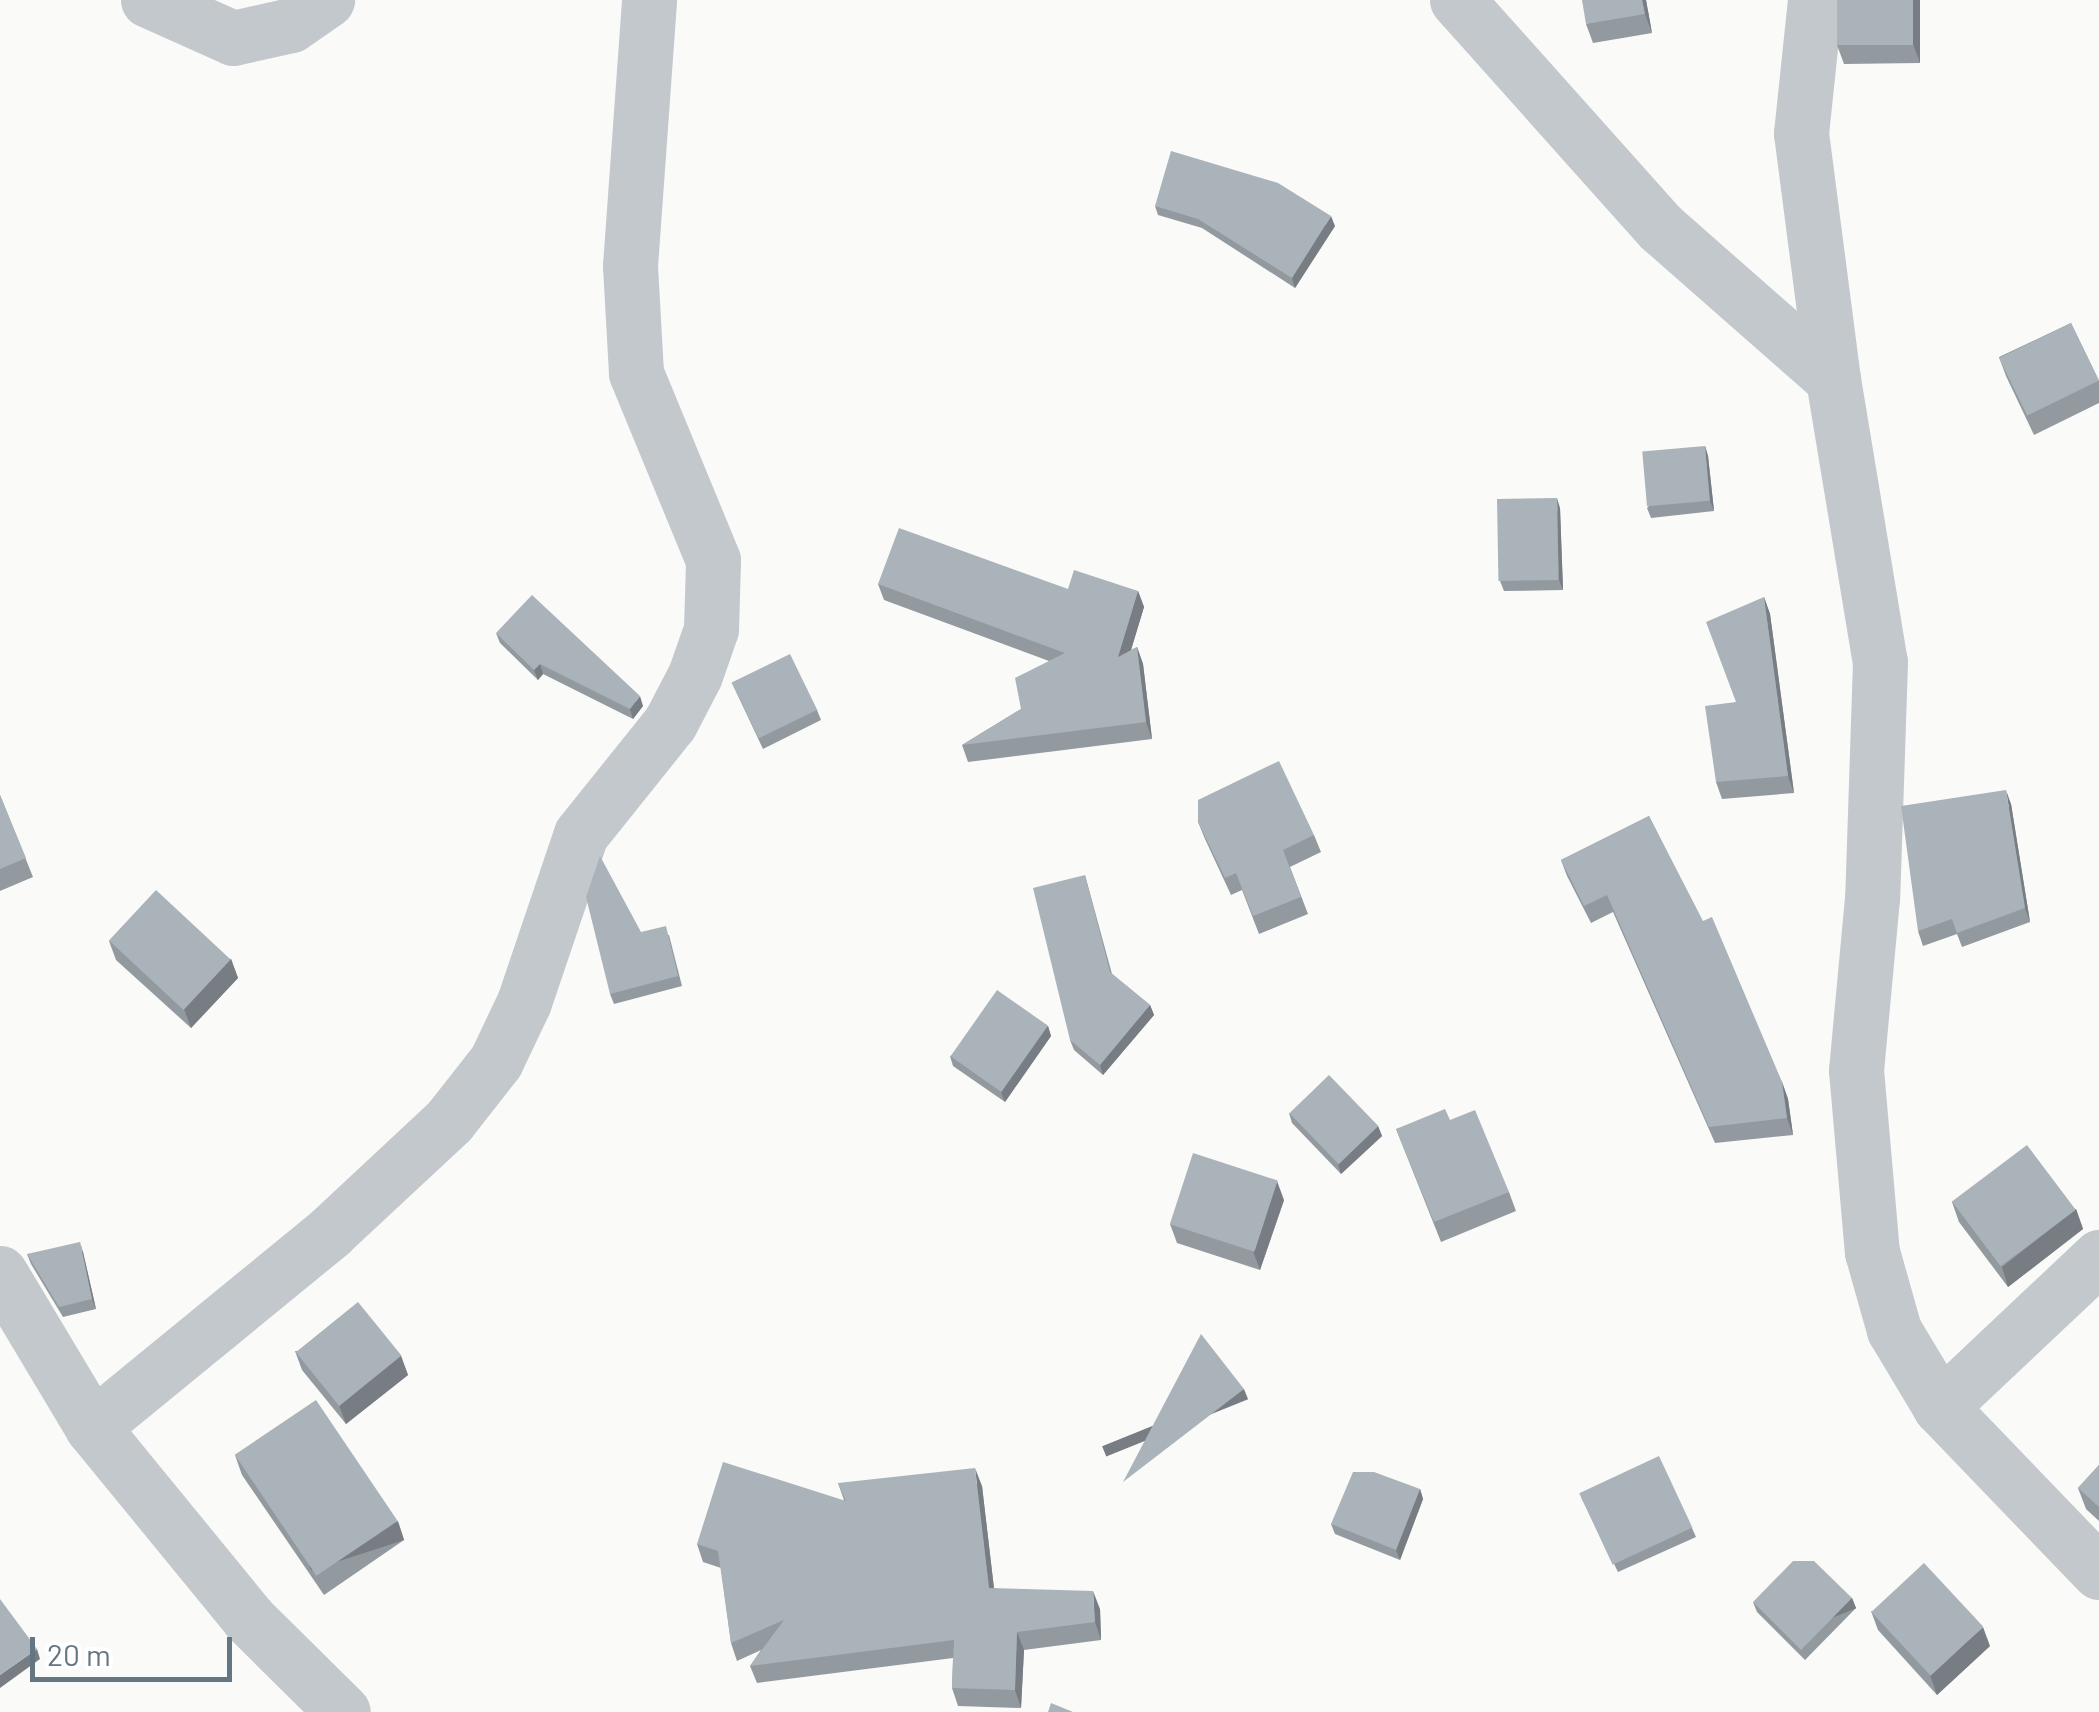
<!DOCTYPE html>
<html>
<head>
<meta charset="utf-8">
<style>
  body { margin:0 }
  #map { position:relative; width:2099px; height:1712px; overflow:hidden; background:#fafaf8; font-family:Barlow,sans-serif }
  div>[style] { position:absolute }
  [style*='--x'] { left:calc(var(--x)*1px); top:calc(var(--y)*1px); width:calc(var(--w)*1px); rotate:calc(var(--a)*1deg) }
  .minor>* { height:55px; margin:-27.5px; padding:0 27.5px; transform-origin:27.5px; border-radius:27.5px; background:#c3c8cc }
  .wall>* { inset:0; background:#929a9f }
  .shaded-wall>* { inset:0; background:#777d82; transform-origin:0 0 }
  .building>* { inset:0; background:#aab3b9; transform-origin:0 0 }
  span { translate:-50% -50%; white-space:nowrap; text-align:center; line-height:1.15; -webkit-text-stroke:10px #fff; paint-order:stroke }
  .scale { position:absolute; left:30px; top:1637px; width:202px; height:45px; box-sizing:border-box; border:5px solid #657683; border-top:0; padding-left:12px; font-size:30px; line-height:35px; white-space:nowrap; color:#657683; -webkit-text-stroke:8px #fff; paint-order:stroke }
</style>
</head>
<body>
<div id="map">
  <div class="minor">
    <i style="--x:148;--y:0;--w:93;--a:24.1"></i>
    <i style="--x:233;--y:38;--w:59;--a:-12.6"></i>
    <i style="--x:291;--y:25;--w:44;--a:-34.8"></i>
    <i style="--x:1457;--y:0;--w:306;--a:48.2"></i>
    <i style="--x:1661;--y:228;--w:229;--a:41.3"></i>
    <i style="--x:1815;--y:0;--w:134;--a:96"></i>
    <i style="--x:1801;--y:133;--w:248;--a:82.6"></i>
    <i style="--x:1833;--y:379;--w:287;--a:80.6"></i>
    <i style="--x:1880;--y:662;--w:236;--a:91.9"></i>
    <i style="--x:1872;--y:898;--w:173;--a:95.3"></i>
    <i style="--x:1856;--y:1070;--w:183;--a:85"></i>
    <i style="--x:1872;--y:1252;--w:81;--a:74.2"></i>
    <i style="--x:1894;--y:1330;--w:90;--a:59.1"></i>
    <i style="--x:1940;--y:1407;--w:229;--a:46.1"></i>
    <i style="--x:0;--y:1273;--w:179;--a:59.1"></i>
    <i style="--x:92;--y:1427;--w:248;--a:50.7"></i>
    <i style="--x:249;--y:1619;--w:132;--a:44.7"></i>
    <i style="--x:1940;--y:1407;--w:219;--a:-43.3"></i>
    <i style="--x:92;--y:1427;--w:308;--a:-39.3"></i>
    <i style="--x:330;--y:1232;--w:163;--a:-43"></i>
    <i style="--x:449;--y:1121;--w:76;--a:-51.9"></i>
    <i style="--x:496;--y:1061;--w:65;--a:-64.6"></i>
    <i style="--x:524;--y:1002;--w:177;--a:-71.3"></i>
    <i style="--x:581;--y:834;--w:142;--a:-51.3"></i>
    <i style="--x:670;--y:723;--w:54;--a:-62.5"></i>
    <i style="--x:695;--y:675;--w:49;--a:-70.8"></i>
    <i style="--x:711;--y:629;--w:69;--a:-88.3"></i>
    <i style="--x:713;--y:560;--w:202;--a:-112.4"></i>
    <i style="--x:636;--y:373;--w:107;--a:-93.2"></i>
    <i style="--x:630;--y:266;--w:267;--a:-85.9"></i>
  </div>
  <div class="wall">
    <i style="clip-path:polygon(1646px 0,1652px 33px,1593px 43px,1586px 24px)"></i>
    <i style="clip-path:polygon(1837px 0,1920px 0,1920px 63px,1844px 64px,1837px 45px)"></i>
    <i style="clip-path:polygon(1155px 206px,1335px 226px,1295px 288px,1202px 228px,1158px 215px)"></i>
    <i style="clip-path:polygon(2071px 323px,2099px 381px,2099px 403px,2034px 435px,2006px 376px,1999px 357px)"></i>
    <i style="clip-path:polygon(1705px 446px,1708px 456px,1714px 511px,1651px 518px,1647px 508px)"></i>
    <i style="clip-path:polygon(1560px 508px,1563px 590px,1504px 591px,1500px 581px)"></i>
    <i style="clip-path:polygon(878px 584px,1138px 591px,1144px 607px,1131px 650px,1137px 647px,1143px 664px,1152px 739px,968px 762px,962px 745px,1021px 709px,1049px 661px,884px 600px)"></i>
    <i style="clip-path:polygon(1764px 597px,1770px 614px,1794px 793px,1722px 799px,1716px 782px)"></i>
    <i style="clip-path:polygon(496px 633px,643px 706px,633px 719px,543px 674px,538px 680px,500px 643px)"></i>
    <i style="clip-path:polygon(732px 683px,817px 710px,821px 720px,763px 749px)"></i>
    <i style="clip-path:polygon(0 795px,33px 877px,0 891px)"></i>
    <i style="clip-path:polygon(2011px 804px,2030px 922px,1962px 947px,1957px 934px,1923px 946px,1918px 931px)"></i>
    <i style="clip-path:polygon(1649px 816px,1782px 1082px,1788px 1099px,1793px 1135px,1715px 1143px,1613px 912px,1591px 923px,1567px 876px,1561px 860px)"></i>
    <i style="clip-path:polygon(1198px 822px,1314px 835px,1321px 852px,1290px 867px,1308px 914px,1259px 934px,1242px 890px,1231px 895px,1205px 839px)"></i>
    <i style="clip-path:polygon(1085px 875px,1112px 974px,1150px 1005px,1154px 1015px,1103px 1075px,1074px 1050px,1070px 1040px)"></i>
    <i style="clip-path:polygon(641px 932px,669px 935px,682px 986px,614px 1004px,610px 994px)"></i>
    <i style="clip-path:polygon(109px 941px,231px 959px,238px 978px,191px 1028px,116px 960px)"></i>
    <i style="clip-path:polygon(1048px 1026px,1051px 1036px,1005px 1102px,953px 1066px,950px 1056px)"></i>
    <i style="clip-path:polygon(1289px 1113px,1378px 1126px,1382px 1136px,1341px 1174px,1292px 1123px)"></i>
    <i style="clip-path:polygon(1450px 1120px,1509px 1192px,1516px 1211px,1441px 1242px,1396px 1129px)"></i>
    <i style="clip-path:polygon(1284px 1200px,1260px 1270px,1177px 1243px,1170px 1224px)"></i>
    <i style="clip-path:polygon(1952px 1202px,2076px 1209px,2083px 1229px,2008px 1287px,1959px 1222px)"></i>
    <i style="clip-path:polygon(83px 1252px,96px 1309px,63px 1317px,31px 1264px,27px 1254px)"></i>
    <i style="clip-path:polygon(295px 1351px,401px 1356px,408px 1375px,346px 1424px,302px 1370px)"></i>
    <i style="clip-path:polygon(235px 1455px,404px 1540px,324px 1595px,242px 1475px)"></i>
    <i style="clip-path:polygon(2099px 1465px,2099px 1521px,2086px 1509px,2078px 1488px)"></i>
    <i style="clip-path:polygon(838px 1483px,982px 1486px,994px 1588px,1100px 1609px,1101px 1640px,1024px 1650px,1021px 1708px,958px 1706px,952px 1688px,953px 1658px,757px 1683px,750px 1666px,761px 1650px,737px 1661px,731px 1643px,721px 1568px,703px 1562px,697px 1544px,844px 1500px)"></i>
    <i style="clip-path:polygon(1420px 1489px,1423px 1499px,1400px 1560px,1335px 1534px,1331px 1524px)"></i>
    <i style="clip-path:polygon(1581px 1497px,1692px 1528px,1696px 1537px,1618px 1572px)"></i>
    <i style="clip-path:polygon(1852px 1598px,1856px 1608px,1805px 1660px,1757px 1612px,1753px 1602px)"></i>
    <i style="clip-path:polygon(1871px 1611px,1990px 1646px,1937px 1695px,1878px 1630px)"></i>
  </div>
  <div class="shaded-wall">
    <i style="clip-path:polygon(1642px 0,1646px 0,1652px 33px,1645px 14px)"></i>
    <i style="clip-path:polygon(1913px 0,1920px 0,1920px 63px,1913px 44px)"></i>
    <i style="clip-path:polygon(1331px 216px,1335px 226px,1295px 288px,1292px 278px)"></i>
    <i style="clip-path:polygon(1705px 446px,1708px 456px,1714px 511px,1710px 501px)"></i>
    <i style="clip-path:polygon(1557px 498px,1560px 508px,1563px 590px,1559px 580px)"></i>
    <i style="clip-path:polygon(1138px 591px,1144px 607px,1124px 673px,1118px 657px)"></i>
    <i style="clip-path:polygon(1764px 597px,1770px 614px,1794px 793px,1788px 776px)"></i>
    <i style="clip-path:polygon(1137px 647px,1143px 664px,1152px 739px,1146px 722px)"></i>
    <i style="clip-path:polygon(540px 664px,543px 674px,538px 680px,534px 670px)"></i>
    <i style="clip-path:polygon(640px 696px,643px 706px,633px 719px,630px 709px)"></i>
    <i style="clip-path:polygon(2006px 790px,2011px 804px,2030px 922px,2025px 908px)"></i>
    <i style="clip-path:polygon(231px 959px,238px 978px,191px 1028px,184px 1009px)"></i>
    <i style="clip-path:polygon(1150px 1005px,1154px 1015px,1103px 1075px,1100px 1065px)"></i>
    <i style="clip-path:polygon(1048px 1026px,1051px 1036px,1005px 1102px,1001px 1092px)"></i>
    <i style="clip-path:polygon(1782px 1082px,1788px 1099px,1793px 1135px,1787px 1118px)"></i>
    <i style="clip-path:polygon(1378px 1126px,1382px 1136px,1341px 1174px,1338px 1164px)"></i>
    <i style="clip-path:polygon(1277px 1181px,1284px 1200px,1260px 1270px,1253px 1251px)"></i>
    <i style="clip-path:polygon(2076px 1209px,2083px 1229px,2008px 1287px,2002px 1267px)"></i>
    <i style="clip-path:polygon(80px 1242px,83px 1252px,96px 1309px,92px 1299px)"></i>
    <i style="clip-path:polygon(401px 1356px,408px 1375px,346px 1424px,339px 1405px)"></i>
    <i style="left:1244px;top:1389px;width:11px;height:153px;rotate:68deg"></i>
    <i style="clip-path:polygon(975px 1468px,982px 1486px,996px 1606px,989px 1588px)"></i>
    <i style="clip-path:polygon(1420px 1489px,1423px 1499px,1400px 1560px,1396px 1550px)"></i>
    <i style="left:398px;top:1521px;width:20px;height:98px;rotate:72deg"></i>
    <i style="clip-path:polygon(1093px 1591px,1100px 1609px,1101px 1640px,1095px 1622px)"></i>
    <i style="left:1852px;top:1598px;width:11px;height:73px;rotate:68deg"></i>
    <i style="clip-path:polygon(1983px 1627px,1990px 1646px,1937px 1695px,1930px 1675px)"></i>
    <i style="clip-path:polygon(1017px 1632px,1024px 1650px,1021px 1708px,1015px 1690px)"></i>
    <i style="clip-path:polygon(37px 1649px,40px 1659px,0 1688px,0 1675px)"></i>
  </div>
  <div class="building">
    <i style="clip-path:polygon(1582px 0,1642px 0,1645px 14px,1586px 24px)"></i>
    <i style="left:1837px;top:0;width:76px;height:45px"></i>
    <i style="clip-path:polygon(1171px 151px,1278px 183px,1331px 216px,1292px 278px,1198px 219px,1155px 206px)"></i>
    <i style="left:2071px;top:323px;width:64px;height:80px;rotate:64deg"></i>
    <i style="left:1705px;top:446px;width:55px;height:63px;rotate:85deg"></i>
    <i style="left:1557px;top:498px;width:82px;height:60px;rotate:89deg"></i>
    <i style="clip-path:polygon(899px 528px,1068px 589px,1074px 570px,1138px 591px,1118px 657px,1137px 647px,1146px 722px,962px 745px,1021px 709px,1015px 678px,1065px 653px,878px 584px)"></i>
    <i style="clip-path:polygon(532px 595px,640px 696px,630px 709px,540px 664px,534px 670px,496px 633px)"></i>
    <i style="clip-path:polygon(1764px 597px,1788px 776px,1716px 782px,1705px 706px,1736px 702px,1706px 622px)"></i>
    <i style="left:790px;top:654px;width:62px;height:65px;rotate:64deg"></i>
    <i style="clip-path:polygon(1279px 761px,1314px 835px,1283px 850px,1301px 897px,1253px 916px,1236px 873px,1225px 878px,1198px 822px,1198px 800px)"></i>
    <i style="clip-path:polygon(2006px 790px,2025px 908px,1957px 933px,1952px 919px,1918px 931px,1901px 806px)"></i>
    <i style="clip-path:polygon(0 795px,26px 858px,0 869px)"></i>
    <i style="clip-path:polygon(1649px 816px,1703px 921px,1712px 917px,1782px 1082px,1787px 1118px,1709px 1127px,1607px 895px,1584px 906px,1561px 860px)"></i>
    <i style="clip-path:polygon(600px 856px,641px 932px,666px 926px,678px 976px,610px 994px,586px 897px)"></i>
    <i style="clip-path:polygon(1085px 875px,1110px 972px,1150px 1005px,1100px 1065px,1070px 1040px,1033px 888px)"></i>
    <i style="left:156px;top:890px;width:102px;height:69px;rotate:43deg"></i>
    <i style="left:997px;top:990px;width:62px;height:81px;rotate:35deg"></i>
    <i style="left:1329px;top:1075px;width:71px;height:55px;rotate:46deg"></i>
    <i style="clip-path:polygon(1445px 1109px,1450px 1120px,1475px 1110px,1509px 1192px,1434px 1222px,1396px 1129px)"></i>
    <i style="left:2027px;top:1145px;width:81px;height:94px;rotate:53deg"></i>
    <i style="left:1193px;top:1153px;width:89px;height:75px;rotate:18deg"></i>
    <i style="clip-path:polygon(80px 1242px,92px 1299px,59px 1307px,27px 1254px)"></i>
    <i style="left:358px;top:1302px;width:69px;height:80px;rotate:51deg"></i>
    <i style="clip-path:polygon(1201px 1334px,1244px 1389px,1123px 1482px)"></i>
    <i style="left:316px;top:1400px;width:146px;height:98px;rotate:56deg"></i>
    <i style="left:1659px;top:1456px;width:79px;height:88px;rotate:65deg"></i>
    <i style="clip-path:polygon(723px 1462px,846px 1501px,838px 1483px,975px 1468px,989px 1588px,1093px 1591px,1095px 1622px,1017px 1632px,1015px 1690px,952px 1688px,954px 1640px,750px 1666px,784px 1620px,731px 1643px,718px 1551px,697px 1544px)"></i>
    <i style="clip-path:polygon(2099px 1465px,2099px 1507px,2078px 1488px)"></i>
    <i style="clip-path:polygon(1353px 1472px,1374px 1472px,1420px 1489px,1396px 1550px,1331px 1524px)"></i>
    <i style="clip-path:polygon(1793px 1561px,1814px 1561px,1852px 1598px,1801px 1650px,1753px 1602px)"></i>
    <i style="left:1924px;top:1563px;width:87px;height:72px;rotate:47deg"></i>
    <i style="clip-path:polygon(0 1599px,37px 1649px,0 1675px)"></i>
    <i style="clip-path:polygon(1051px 1703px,1073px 1712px,1048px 1712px)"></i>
  </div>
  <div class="scale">20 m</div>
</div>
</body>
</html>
